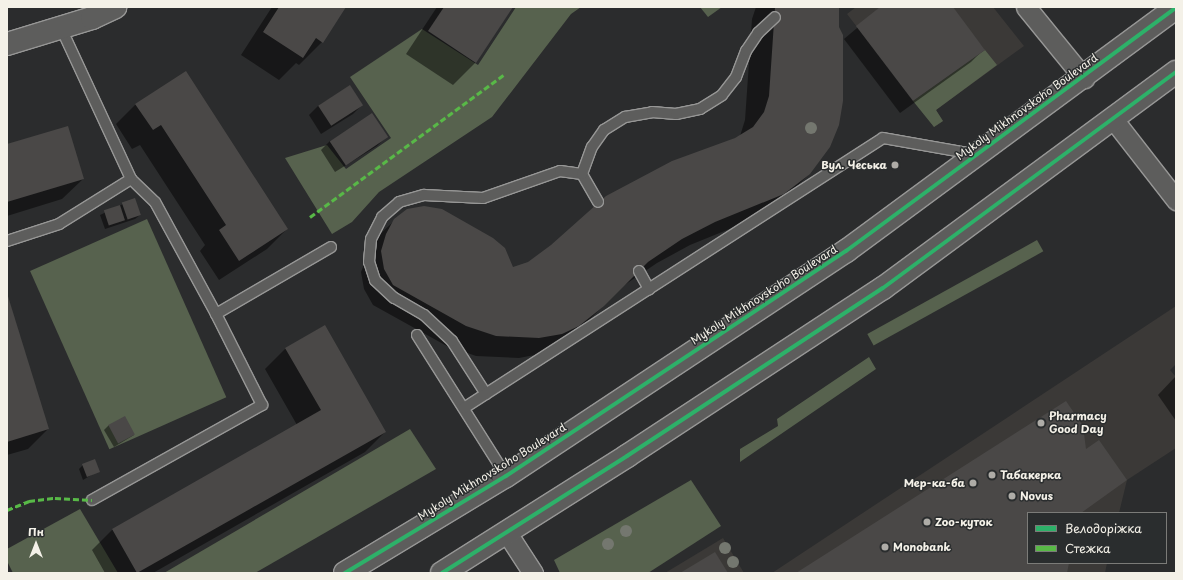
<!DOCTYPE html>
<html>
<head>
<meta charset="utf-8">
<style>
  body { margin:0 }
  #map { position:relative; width:1183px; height:580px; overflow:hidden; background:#2b2c2d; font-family:"Playpen Sans",sans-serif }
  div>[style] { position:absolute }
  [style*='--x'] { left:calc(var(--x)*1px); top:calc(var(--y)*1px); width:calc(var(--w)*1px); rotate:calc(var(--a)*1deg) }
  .built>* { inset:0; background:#3b3937 }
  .green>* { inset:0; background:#57624e; transform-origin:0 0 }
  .shadow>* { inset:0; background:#0007 }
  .building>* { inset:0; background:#4a4847; transform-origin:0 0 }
  .roads { filter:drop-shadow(1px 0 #979796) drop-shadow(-1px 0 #979796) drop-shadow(0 1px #979796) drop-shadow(0 -1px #979796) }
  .lane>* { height:10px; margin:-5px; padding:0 5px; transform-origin:5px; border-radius:5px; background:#5d5d5c }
  .street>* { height:19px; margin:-9.5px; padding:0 9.5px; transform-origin:9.5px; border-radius:9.5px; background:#5d5d5c }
  .secondary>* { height:22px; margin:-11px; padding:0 11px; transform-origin:11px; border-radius:11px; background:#5d5d5c }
  .highway>* { height:22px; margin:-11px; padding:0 11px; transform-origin:11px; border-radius:11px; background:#5d5d5c }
  .quiet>* { height:3px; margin-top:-1.5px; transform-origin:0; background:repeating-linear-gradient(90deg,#58b947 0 6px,transparent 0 9px) }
  .cycleway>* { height:4px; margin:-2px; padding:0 2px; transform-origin:2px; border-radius:2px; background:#2db169 }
  .trees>* { width:12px; height:12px; margin:-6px; border-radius:50%; background:#74776f }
  .dots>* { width:11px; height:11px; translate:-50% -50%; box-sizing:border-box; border:2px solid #2a2d2e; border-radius:50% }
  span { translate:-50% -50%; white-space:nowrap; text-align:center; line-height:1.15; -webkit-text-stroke:3px #2a2d2e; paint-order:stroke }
  .street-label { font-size:11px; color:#f4f1e8 }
  .poi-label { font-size:11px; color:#f4f1e8; font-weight:700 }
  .right { translate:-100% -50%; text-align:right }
  .left { translate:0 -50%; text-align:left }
  .frame { position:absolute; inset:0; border:8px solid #f4f1e8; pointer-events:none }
  .legend { position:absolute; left:1027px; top:512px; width:140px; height:52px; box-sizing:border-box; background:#2a2d2e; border:1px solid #7b7b78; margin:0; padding:5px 7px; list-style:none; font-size:12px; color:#f4f1e8 }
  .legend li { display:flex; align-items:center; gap:8px; height:20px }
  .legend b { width:20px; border:1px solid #7b7b78 }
  .north { position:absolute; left:16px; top:524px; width:40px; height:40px; -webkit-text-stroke:3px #2a2d2e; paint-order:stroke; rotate:0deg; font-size:11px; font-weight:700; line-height:16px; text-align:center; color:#f4f1e8 }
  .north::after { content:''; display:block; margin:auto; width:14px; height:18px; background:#f4f1e8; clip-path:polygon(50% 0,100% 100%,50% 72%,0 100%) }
</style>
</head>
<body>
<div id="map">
  <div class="built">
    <i style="clip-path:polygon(856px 7px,993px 7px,1024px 46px,936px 110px,943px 121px,934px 127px,847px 14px)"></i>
    <i style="clip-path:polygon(1176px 306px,1176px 364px,1170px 370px,1176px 377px,1176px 448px,1127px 480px,1119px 513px,1028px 513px,1028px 563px,1107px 563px,1105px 573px,772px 573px)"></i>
    <i style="clip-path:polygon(723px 538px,744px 573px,665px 573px)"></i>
  </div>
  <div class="green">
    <i style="clip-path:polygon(516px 7px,581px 7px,571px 14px,492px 117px,379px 192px,352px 222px,332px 234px,285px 158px,327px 145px,346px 169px,391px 138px,350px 77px,422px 29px,478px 65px)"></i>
    <i style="clip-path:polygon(700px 7px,722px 7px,708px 17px)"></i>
    <i style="clip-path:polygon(985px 50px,997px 65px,936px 110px,943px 121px,934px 127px,913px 101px)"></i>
    <i style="left:147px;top:219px;width:195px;height:128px;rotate:66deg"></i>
    <i style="left:1037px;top:240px;width:13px;height:194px;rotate:61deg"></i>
    <i style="clip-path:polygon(869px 357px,876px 369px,740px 462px,740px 449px,778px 426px,777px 419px)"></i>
    <i style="clip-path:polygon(410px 429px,436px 469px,255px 573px,164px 573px)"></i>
    <i style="clip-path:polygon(691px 480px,721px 526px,648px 573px,560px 573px,554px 560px)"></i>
    <i style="clip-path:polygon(80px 509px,118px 573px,13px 573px,7px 561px,7px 549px)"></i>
  </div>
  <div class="shadow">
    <i style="clip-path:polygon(272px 7px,345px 7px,322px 42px,299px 65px,296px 63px,279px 80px,241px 55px)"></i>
    <i style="clip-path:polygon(437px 7px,512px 7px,476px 62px,453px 85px,406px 54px)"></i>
    <i style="clip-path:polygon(756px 7px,836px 7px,809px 174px,785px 198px,759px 217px,690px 245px,657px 263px,623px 286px,583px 326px,540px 354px,519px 358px,476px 356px,445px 345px,373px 305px,364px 289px,361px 272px,374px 240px,395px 220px,512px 268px,528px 263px,552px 246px,607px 197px,740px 136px,745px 120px,752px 19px)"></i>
    <i style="clip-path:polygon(882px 7px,951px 7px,984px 49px,971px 62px,900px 113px,844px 39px)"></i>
    <i style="clip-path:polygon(350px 86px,362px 105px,353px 114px,321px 134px,309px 115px,318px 106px)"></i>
    <i style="clip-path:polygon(136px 104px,287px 229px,267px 249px,219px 280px,200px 251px,205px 245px,140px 145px,132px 149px,116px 124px)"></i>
    <i style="clip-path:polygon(386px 137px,377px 146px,335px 172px,321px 150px,330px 141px)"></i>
    <i style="clip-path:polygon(7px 145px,83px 179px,62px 199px,7px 216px)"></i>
    <i style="clip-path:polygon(123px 204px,140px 215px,135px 219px,105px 229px,100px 215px)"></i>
    <i style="clip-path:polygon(7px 295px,48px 429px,28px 449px,7px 455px)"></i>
    <i style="clip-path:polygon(324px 326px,385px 432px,365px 452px,153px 573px,105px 573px,92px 550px,112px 530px,297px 425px,265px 369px,285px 349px)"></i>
    <i style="clip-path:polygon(1176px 376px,1176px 421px,1158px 395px)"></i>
    <i style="clip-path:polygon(109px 425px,134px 435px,114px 447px,104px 430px)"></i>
    <i style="clip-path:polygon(83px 465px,98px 471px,83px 480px,79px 469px)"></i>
  </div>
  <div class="building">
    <i style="clip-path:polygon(279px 7px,346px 7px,323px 43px,316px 38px,303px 58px,263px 32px)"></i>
    <i style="clip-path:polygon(444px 7px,513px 7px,476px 63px,428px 31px)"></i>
    <i style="clip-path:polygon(775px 7px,839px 7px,839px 27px,843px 35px,843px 101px,839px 125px,830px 147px,810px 174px,784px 194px,715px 222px,682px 239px,648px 262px,604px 306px,579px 326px,562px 334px,539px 338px,496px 336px,466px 326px,393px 285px,384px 269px,381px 251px,386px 234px,394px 219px,407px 209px,424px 206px,442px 209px,493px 238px,505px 248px,513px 267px,528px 262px,551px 245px,606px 196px,672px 161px,735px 138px,753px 127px,764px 112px,769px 96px)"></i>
    <i style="clip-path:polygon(880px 7px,953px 7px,985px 50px,913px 101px,856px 26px)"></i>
    <i style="clip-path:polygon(186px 71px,288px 229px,239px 261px,219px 230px,226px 225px,161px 125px,153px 130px,135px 104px)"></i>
    <i style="left:350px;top:85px;width:24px;height:38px;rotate:57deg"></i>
    <i style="left:372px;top:113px;width:29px;height:51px;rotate:56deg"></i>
    <i style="clip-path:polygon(68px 126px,84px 179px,7px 202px,7px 144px)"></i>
    <i style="left:135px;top:198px;width:18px;height:14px;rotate:71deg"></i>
    <i style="left:120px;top:205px;width:16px;height:17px;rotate:72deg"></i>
    <i style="clip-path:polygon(7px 293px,49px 429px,7px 442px)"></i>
    <i style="clip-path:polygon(325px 325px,386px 432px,137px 573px,112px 529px,321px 410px,285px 348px)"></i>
    <i style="clip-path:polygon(1066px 401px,1083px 426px,1086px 449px,1099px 440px,1127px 480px,1081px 513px,1028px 513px,1028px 563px,1069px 563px,1067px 573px,796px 573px)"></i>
    <i style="left:125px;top:416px;width:21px;height:19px;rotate:62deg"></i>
    <i style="left:95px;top:459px;width:14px;height:14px;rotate:69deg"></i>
    <i style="clip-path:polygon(715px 552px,728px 573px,680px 573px)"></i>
  </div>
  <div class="roads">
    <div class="lane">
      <i style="--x:61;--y:28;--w:166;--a:65.1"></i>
      <i style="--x:131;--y:179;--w:33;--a:44"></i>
      <i style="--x:155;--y:202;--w:128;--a:61.4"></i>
      <i style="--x:216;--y:314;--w:133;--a:-30.2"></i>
      <i style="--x:582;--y:174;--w:32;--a:60"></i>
      <i style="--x:7;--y:241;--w:55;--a:-18.1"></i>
      <i style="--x:59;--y:224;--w:85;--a:-32"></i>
      <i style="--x:639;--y:271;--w:21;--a:61"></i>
      <i style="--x:417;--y:335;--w:167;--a:57.7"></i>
      <i style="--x:486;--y:394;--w:63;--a:-122.7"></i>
      <i style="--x:452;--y:341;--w:38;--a:-137"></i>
      <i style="--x:424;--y:315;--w:34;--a:-150"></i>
      <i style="--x:394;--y:298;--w:26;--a:-137"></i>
      <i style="--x:375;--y:280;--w:19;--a:-108"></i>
      <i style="--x:369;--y:262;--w:23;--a:-85"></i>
      <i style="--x:371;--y:239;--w:25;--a:-63"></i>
      <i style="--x:382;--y:217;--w:23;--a:-41"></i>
      <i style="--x:399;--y:202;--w:26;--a:-16"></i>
      <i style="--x:424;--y:195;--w:59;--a:2.9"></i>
      <i style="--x:483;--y:198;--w:82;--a:-19.3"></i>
      <i style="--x:560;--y:171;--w:22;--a:8"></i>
      <i style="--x:582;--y:174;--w:29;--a:-70"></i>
      <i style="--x:592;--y:147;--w:21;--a:-55"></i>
      <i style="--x:604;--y:130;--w:25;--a:-32"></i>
      <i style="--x:625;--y:117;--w:27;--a:-10"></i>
      <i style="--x:652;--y:112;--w:24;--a:5"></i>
      <i style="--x:676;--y:114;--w:25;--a:-12"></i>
      <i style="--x:700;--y:109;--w:26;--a:-32"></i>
      <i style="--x:722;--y:95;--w:23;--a:-52"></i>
      <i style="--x:736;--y:77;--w:28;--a:-69"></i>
      <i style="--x:746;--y:51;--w:22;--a:-56"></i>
      <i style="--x:758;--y:33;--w:23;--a:-43"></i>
      <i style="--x:464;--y:408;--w:498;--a:-32.8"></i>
      <i style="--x:883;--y:138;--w:92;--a:10"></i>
      <i style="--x:92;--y:500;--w:195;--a:-29.2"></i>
      <i style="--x:262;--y:405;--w:102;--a:-116.8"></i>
    </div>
    <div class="street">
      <i style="--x:1026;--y:7;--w:92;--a:50.8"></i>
      <i style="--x:1113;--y:119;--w:103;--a:52.1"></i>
      <i style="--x:507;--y:533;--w:48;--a:57"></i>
    </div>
    <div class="secondary">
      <i style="--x:7;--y:44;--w:89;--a:-17"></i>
      <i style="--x:92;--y:18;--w:26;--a:-25"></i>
    </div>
    <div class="highway">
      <i style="--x:345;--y:573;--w:188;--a:-31.1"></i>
      <i style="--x:506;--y:476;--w:408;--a:-33.5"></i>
      <i style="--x:846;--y:251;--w:410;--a:-36.4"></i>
      <i style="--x:442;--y:573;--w:219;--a:-32.3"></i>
      <i style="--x:627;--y:456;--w:306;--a:-33.3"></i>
      <i style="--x:883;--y:288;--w:364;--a:-36.4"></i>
    </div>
  </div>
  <div class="quiet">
    <i style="--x:310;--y:217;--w:240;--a:-36.3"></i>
    <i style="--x:7;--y:510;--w:24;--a:-22"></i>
    <i style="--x:29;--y:501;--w:26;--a:-7"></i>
    <i style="--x:55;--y:498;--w:37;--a:3"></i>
  </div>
  <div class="cycleway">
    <i style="--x:345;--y:573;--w:188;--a:-31.1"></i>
    <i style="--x:506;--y:476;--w:408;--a:-33.5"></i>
    <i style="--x:846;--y:251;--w:410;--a:-36.4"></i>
    <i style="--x:442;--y:573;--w:219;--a:-32.3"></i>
    <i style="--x:627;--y:456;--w:306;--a:-33.3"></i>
    <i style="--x:883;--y:288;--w:364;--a:-36.4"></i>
  </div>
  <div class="trees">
    <i style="left:811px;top:128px"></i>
    <i style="left:626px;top:531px"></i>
    <i style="left:608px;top:544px"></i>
    <i style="left:725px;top:548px"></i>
    <i style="left:733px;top:562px"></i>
  </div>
  <div class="dots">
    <i style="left:895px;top:165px;background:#aeaca7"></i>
    <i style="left:1041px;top:423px;background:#aeaca7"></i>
    <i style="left:992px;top:475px;background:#aeaca7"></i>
    <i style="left:973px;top:483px;background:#aeaca7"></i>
    <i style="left:1012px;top:496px;background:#aeaca7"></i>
    <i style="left:927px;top:522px;background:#aeaca7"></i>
    <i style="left:885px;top:547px;background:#aeaca7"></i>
  </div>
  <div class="street-label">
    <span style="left:1027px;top:107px;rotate:-36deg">Mykoly Mikhnovskoho Boulevard</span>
    <span style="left:764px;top:295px;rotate:-33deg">Mykoly Mikhnovskoho Boulevard</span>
    <span style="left:492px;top:472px;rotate:-32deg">Mykoly Mikhnovskoho Boulevard</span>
  </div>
  <div class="poi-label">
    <span class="right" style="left:887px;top:165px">Вул. Чеська</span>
    <span class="left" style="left:1049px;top:423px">Pharmacy<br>Good Day</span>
    <span class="left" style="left:1000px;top:475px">Табакерка</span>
    <span class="right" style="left:965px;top:483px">Мер-ка-ба</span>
    <span class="left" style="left:1020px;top:496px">Novus</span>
    <span class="left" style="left:935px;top:522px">Zoo-куток</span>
    <span class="left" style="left:893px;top:547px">Monobank</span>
  </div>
  <div class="frame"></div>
  <ul class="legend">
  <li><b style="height:5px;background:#2db169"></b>Велодоріжка</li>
  <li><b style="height:5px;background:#58b947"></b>Стежка</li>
  </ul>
  <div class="north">Пн</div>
</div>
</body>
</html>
